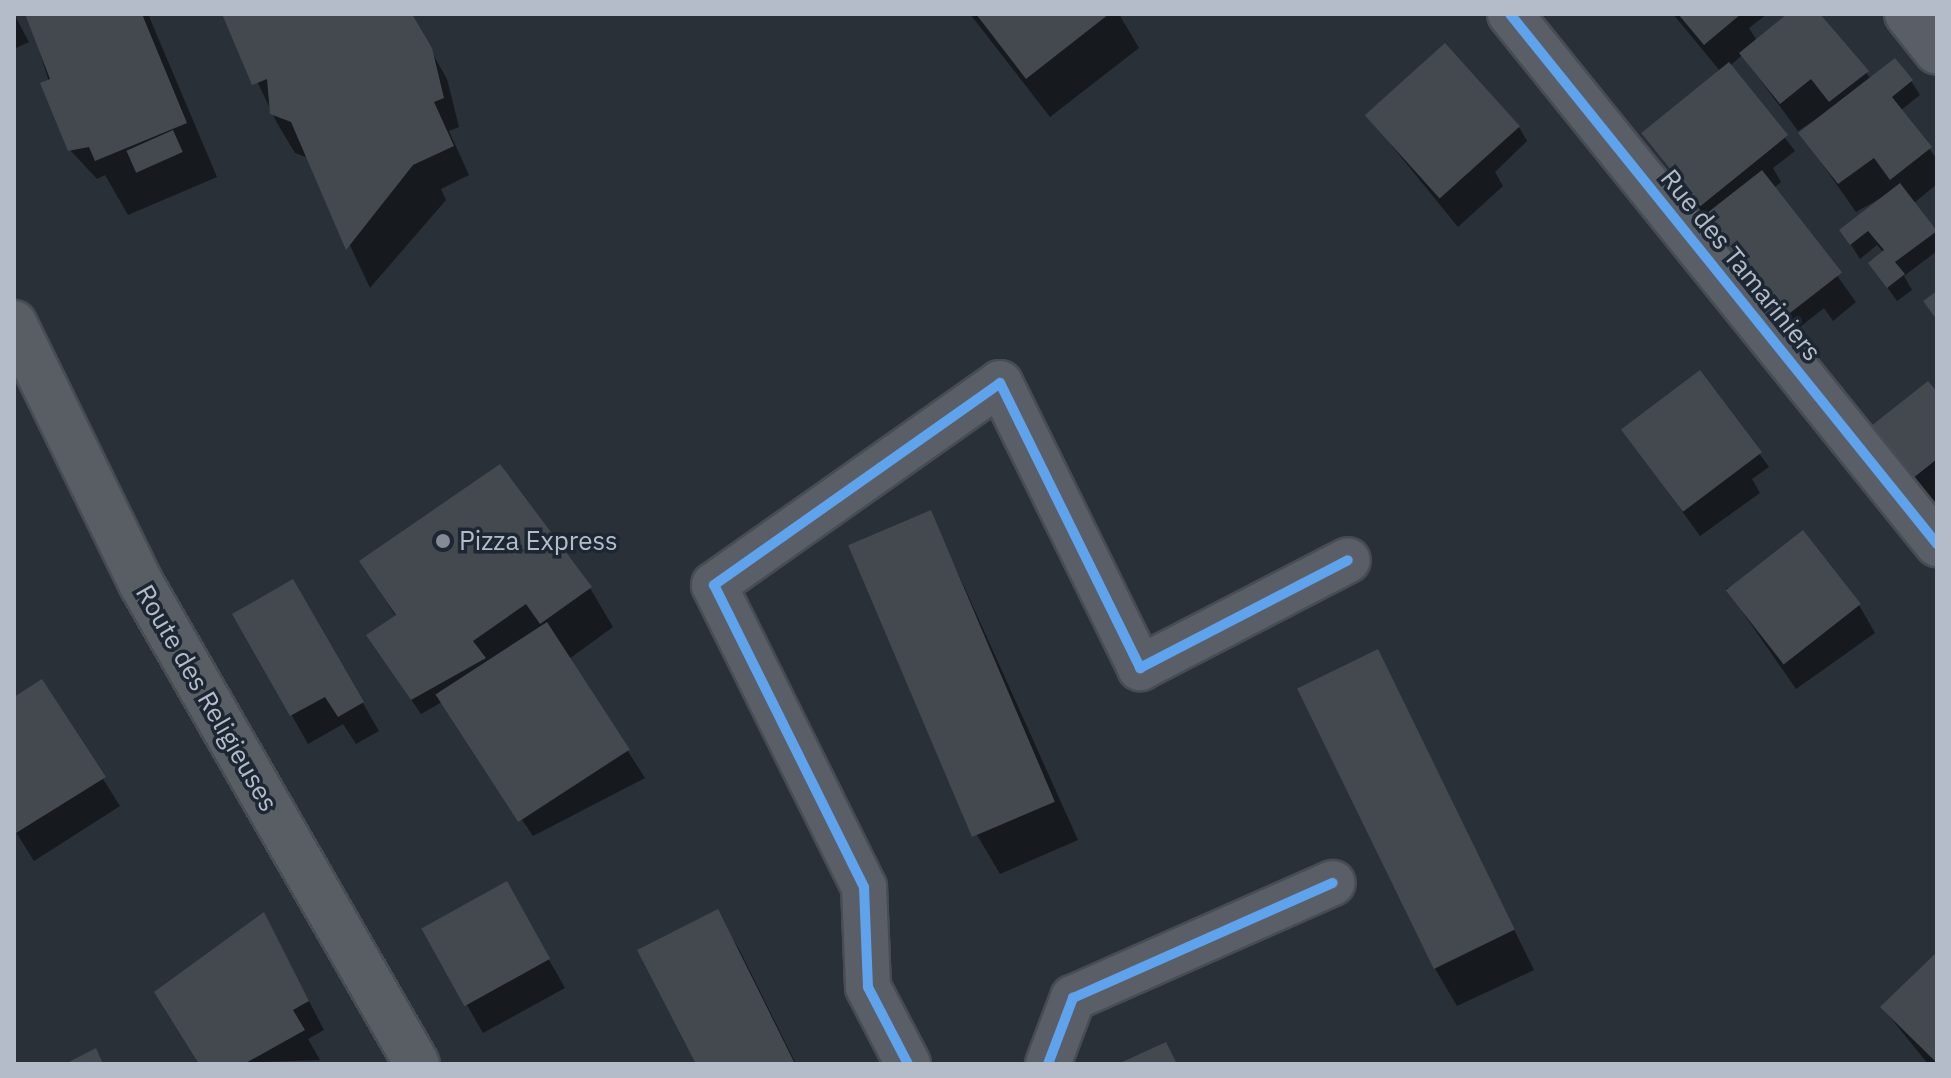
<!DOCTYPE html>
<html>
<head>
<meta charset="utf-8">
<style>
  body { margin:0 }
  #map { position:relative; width:1951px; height:1078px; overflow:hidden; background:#2a3038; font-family:"IBM Plex Sans",sans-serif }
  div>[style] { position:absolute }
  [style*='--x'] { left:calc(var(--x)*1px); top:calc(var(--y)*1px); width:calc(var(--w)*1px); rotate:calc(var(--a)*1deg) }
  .shadow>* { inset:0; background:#0007 }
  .building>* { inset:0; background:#444950; transform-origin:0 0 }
  .roads { filter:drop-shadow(2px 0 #484c53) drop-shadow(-2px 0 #484c53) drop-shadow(0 2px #484c53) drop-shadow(0 -2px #484c53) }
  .street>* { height:44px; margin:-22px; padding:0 22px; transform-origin:22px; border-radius:22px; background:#5a5e66 }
  .secondary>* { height:44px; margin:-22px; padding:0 22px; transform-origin:22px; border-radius:22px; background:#595d64 }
  .cycleway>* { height:10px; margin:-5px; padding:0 5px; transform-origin:5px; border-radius:5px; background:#60a3ed }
  .dots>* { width:22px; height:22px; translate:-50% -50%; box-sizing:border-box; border:4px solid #1d2633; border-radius:50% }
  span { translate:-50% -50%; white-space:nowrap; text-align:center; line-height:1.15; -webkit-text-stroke:7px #1d2633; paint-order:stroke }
  .street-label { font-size:26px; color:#b4bcc9 }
  .poi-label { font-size:26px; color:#b4bcc9 }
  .left { translate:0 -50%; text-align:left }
  .frame { position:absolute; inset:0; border:16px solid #b4bcc9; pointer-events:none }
</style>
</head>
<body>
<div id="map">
  <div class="shadow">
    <i style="clip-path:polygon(14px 14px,29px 42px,14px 49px)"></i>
    <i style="clip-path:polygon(28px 14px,148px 14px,217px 177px,128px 215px,105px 175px,97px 179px,70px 150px)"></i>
    <i style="clip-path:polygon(225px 14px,410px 14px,447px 79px,459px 127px,449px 131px,469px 175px,441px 189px,446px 200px,370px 288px,309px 158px,295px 153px,277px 123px)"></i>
    <i style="clip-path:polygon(970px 14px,1119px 14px,1139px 48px,1050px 117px)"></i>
    <i style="clip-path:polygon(1673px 14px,1767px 14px,1749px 28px,1757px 41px,1791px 14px,1818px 14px,1871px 79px,1911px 81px,1920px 95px,1900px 111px,1937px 159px,1937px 184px,1914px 203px,1937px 231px,1937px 251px,1904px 276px,1912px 290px,1897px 301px,1870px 263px,1884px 253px,1877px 245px,1860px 259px,1842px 231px,1895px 190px,1856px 212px,1801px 134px,1833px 108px,1798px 131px,1742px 55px,1730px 66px,1795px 151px,1773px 168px,1781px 182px,1774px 188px,1856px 302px,1833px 321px,1824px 308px,1795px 331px,1781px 319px,1643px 132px,1720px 71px)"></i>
    <i style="clip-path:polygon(1366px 114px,1519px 127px,1527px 141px,1495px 172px,1503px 186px,1458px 227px)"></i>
    <i style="clip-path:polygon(1700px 373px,1769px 467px,1752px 479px,1760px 493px,1700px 536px,1623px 430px)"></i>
    <i style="clip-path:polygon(1937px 396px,1937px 501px,1925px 510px,1885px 459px)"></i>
    <i style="clip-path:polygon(931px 513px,1078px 840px,1000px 874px,977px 835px)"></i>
    <i style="clip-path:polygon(362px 561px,590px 588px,613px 627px,569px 659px,645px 778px,533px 836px,442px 702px,421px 714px,377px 650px,396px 617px)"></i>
    <i style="clip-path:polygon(292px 581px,379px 731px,356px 744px,343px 724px,308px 744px,235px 615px)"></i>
    <i style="clip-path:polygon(1726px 588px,1859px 605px,1875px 633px,1796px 689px)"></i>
    <i style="clip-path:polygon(1377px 652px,1534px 970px,1457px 1006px,1434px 967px)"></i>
    <i style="clip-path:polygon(42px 682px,120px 806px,34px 861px,14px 829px,14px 699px)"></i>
    <i style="clip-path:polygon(506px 884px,565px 988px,483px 1033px,467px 1005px)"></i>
    <i style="clip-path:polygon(717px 912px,740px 951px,796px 1064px,698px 1064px)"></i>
    <i style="clip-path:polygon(264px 915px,324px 1030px,308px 1039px,320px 1060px,200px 1064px)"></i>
    <i style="clip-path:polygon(1937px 954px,1937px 1064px,1928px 1064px,1882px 1007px)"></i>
  </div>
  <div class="building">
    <i style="clip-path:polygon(25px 14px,142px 14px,187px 123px,95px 161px,89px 147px,68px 151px,40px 83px,50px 79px)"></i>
    <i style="clip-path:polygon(222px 14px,412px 14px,432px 48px,444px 98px,434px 102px,454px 146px,413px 165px,346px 250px,291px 122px,270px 114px,267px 79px,252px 85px)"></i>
    <i style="clip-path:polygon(976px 14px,1109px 14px,1026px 79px)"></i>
    <i style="clip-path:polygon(1678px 14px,1741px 14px,1704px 45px)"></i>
    <i style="clip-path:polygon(1787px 14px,1820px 14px,1869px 71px,1829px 102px,1811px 79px,1780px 104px,1739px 53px)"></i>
    <i style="left:1445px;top:43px;width:112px;height:108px;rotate:48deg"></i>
    <i style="clip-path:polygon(1895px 58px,1913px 80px,1892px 97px,1932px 147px,1890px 180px,1874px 158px,1838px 184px,1798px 133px)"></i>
    <i style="left:1729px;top:62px;width:94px;height:113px;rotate:51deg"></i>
    <i style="left:173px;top:130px;width:24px;height:51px;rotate:66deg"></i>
    <i style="left:1762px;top:170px;width:130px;height:75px;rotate:52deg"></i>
    <i style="clip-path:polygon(1900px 183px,1937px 231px,1895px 262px,1905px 274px,1887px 288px,1868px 263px,1884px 250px,1868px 231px,1850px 245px,1839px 230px)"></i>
    <i style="clip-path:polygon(1937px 291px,1937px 320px,1923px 301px)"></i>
    <i style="left:1700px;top:370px;width:103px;height:99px;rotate:53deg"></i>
    <i style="clip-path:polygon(1928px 381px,1937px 392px,1937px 459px,1907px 483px,1866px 430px)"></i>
    <i style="clip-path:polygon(500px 464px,592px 587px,540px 624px,526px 604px,473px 641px,486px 658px,411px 700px,366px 635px,396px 615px,359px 561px)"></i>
    <i style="left:931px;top:510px;width:317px;height:90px;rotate:67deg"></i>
    <i style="left:1803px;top:530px;width:94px;height:98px;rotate:52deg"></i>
    <i style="clip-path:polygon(293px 579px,364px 702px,338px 717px,325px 697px,290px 716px,232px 614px)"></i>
    <i style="left:547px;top:622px;width:152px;height:133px;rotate:57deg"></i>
    <i style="left:1378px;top:649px;width:312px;height:90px;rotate:64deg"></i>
    <i style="clip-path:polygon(42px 679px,106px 777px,16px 833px,14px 697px)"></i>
    <i style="left:507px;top:881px;width:89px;height:98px;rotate:61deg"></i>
    <i style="clip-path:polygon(718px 909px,795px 1064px,696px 1064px,637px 950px)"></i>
    <i style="clip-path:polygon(264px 912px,309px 1001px,293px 1010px,305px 1030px,244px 1064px,199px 1064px,154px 992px)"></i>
    <i style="clip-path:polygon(1937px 952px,1937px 1063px,1880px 1007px)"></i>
    <i style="clip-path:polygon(1166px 1042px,1177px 1064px,1118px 1064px)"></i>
    <i style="clip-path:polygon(96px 1048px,103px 1064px,65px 1064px)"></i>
  </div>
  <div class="roads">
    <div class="street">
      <i style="--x:1510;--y:14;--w:681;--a:51.14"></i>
      <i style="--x:1907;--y:14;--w:48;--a:51.7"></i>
      <i style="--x:908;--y:1064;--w:87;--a:-117.5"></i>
      <i style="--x:868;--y:987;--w:100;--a:-92.3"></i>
      <i style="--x:864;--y:887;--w:337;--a:-116.4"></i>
      <i style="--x:714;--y:585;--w:350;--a:-35.2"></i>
      <i style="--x:1000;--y:383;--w:318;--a:63.8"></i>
      <i style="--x:1140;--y:668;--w:234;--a:-27.4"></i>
      <i style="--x:1048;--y:1064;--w:71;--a:-69.3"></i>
      <i style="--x:1073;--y:998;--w:284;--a:-23.9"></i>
    </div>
    <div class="secondary">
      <i style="--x:14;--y:323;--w:292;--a:64"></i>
      <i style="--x:142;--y:585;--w:552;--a:60.14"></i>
    </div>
  </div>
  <div class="cycleway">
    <i style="--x:1510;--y:14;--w:681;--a:51.14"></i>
    <i style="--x:908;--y:1064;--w:87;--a:-117.5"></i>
    <i style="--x:868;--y:987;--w:100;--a:-92.3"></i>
    <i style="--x:864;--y:887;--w:337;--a:-116.4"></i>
    <i style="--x:714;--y:585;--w:350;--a:-35.2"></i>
    <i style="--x:1000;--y:383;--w:318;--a:63.8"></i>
    <i style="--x:1140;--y:668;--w:234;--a:-27.4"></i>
    <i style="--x:1048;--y:1064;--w:71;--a:-69.3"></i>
    <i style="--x:1073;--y:998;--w:284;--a:-23.9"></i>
  </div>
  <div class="dots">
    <i style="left:443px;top:541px;background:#848b96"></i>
  </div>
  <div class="street-label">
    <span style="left:1741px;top:265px;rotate:51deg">Rue des Tamariniers</span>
    <span style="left:207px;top:698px;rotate:60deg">Route des Religieuses</span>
  </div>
  <div class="poi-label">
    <span class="left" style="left:459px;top:541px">Pizza Express</span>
  </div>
  <div class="frame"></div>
</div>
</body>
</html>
